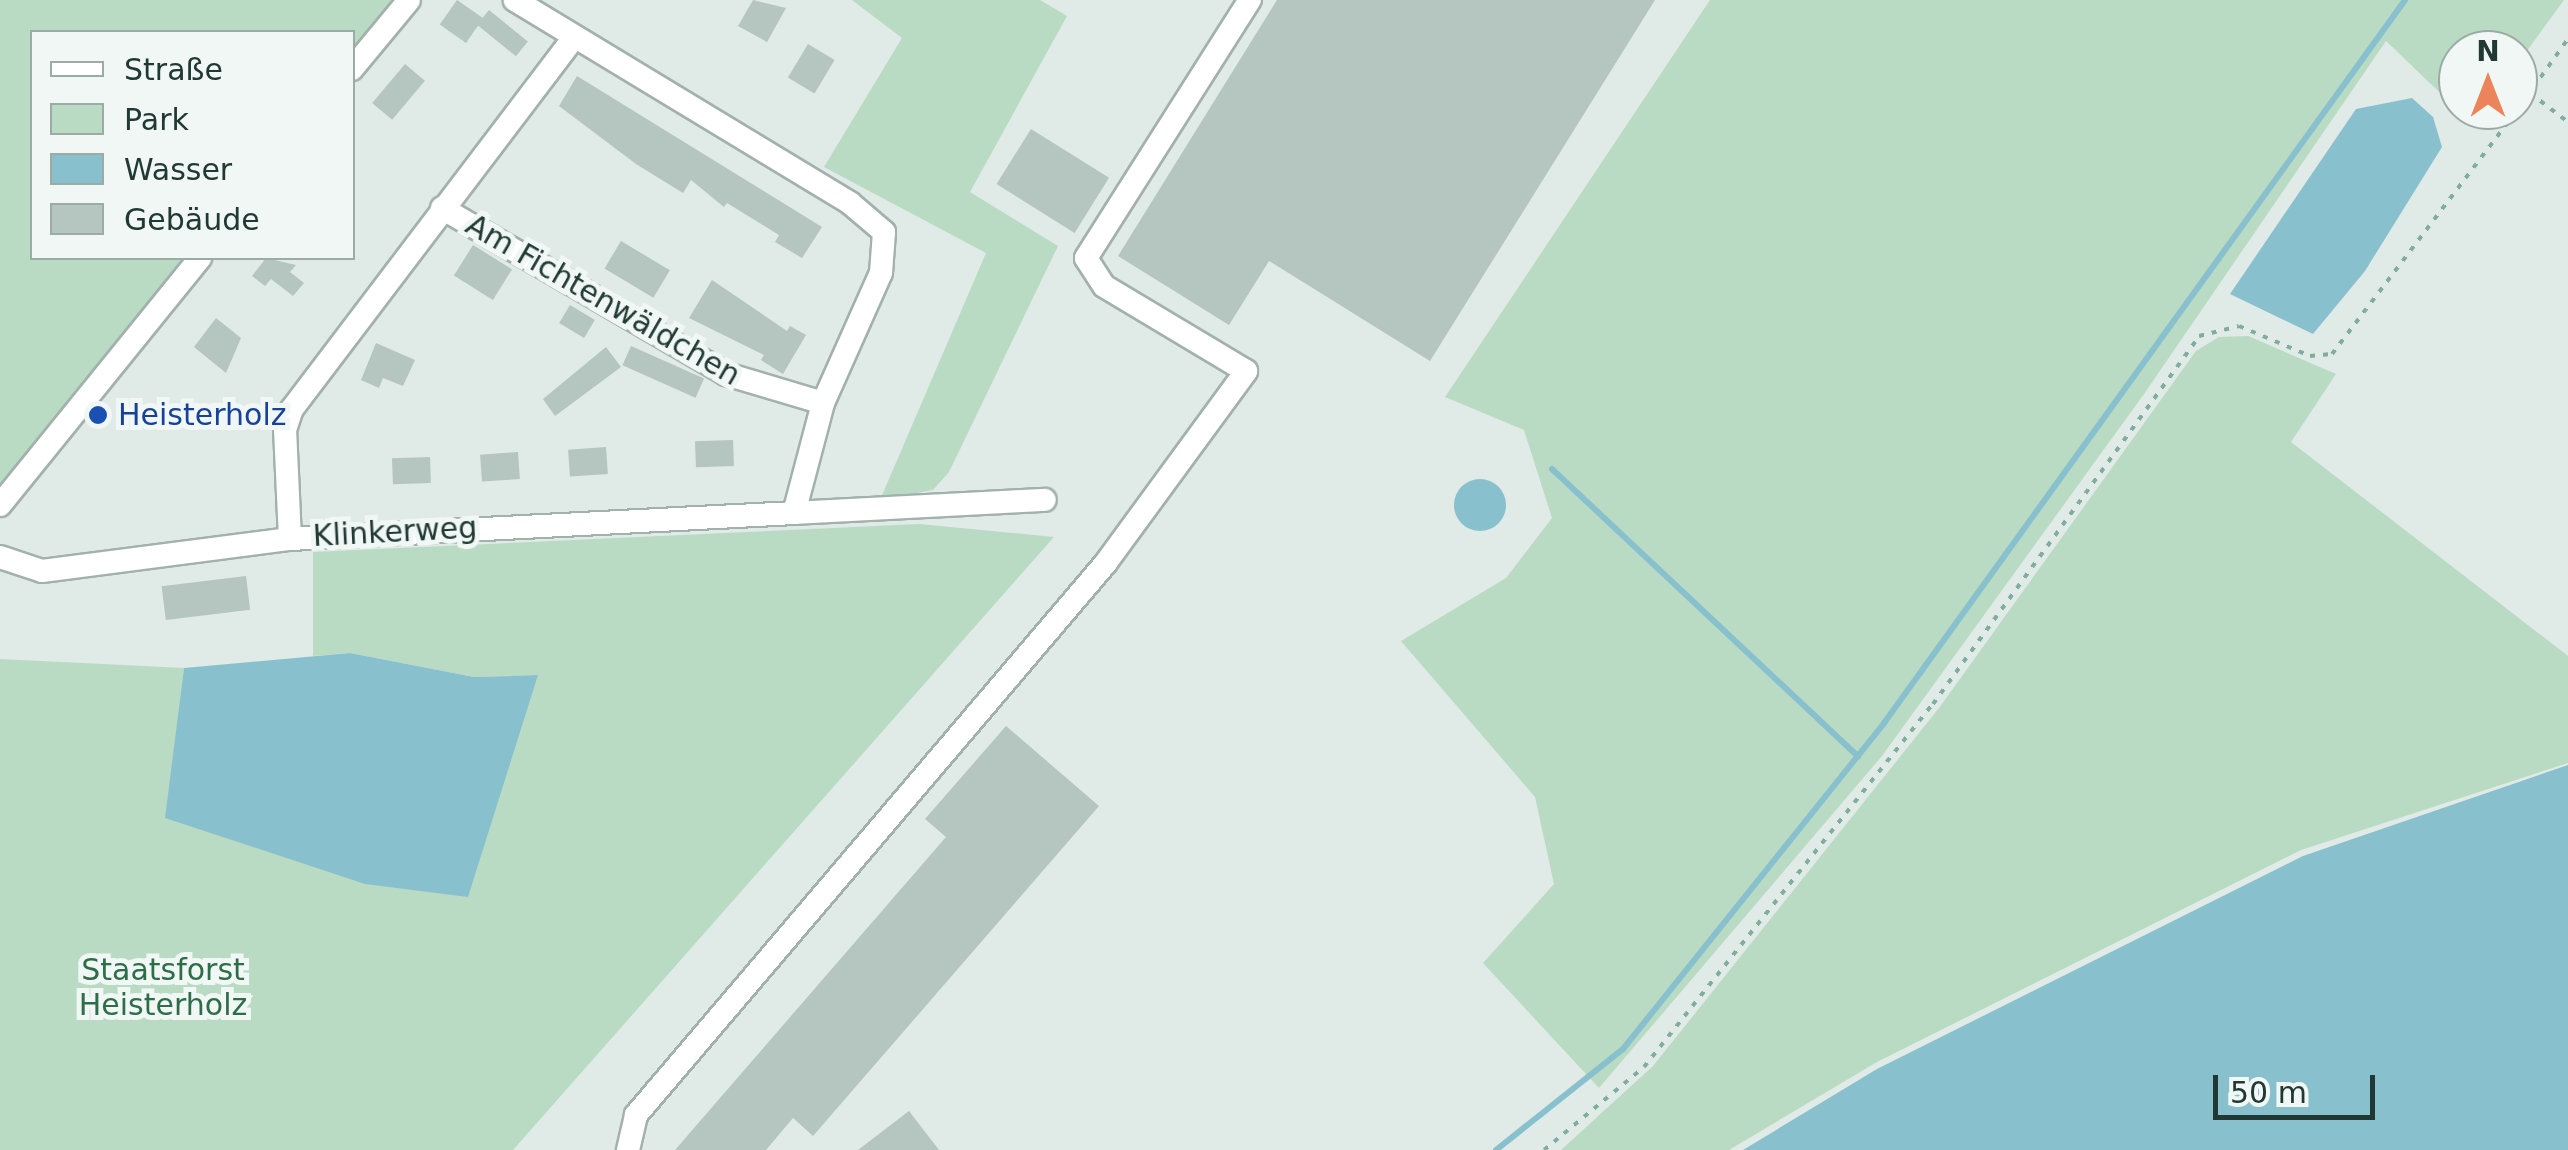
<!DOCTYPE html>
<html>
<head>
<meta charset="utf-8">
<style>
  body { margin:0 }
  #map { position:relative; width:2568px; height:1150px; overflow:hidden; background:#e0eae6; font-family:"DejaVu Sans",sans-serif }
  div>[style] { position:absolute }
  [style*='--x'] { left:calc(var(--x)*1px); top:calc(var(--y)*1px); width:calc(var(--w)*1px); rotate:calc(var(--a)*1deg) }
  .green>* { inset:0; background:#b9dbc3 }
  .water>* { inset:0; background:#89c0cd }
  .round { border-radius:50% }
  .stream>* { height:6px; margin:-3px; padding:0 3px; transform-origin:3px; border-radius:3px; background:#89c0cd }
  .building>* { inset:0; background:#b5c5bf; transform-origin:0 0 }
  .path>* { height:4px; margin-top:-2px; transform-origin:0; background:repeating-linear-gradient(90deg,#81aca0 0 5px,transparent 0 13px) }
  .roads { filter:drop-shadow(2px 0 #a3b1ad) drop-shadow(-2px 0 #a3b1ad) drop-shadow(0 2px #a3b1ad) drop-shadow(0 -2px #a3b1ad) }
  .minor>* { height:22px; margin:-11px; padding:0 11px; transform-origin:11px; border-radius:11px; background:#fff }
  .dots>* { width:28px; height:28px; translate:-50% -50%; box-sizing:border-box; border:5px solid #f0f7f4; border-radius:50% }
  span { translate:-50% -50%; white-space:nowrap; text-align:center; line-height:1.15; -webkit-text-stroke:10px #f0f7f4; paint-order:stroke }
  .street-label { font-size:30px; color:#213934 }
  .transit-label { font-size:30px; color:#164399 }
  .left { translate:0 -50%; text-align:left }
  .park-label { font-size:30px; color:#2d6e49 }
  .legend { position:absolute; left:30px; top:30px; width:325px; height:230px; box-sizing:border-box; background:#f0f7f4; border:2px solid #9daba7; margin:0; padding:12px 18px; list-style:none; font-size:30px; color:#213934 }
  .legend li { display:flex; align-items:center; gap:20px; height:50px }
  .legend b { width:50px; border:2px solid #9daba7 }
  .north { position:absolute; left:2438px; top:30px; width:100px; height:100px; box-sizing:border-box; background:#f0f7f4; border:2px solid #9daba7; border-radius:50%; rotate:0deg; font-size:28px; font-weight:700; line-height:40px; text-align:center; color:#213934 }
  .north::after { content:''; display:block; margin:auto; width:35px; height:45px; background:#ec845b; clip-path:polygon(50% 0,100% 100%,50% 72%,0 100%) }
  .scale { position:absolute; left:2213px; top:1075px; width:162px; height:45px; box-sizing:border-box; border:5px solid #213934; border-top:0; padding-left:12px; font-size:30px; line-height:35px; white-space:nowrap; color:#213934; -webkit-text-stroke:8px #f0f7f4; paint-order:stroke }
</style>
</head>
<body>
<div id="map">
  <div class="green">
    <i style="clip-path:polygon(0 0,392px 0,353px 49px,352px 32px,32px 32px,32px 258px,187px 258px,0 493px)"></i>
    <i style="clip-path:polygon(852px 0,1040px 0,1067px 16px,970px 192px,1058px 246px,949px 472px,933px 490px,880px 500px,986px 253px,824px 167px,902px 38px)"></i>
    <i style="clip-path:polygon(1710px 0,2564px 0,2518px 63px,2518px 50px,2458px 50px,2458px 110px,2386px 41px,2144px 394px,1882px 756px,1599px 1088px,1483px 963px,1554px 884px,1535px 797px,1401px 641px,1506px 578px,1552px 518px,1524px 430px,1445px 397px)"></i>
    <i style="clip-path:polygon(2248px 336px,2336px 374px,2291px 442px,2568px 656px,2568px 763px,2301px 850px,1877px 1062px,1729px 1150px,1561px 1150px,1653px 1066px,1939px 708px,2196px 351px,2219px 337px)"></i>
    <i style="clip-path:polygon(919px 524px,1054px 537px,513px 1150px,0 1150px,0 659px,184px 668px,166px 818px,537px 675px,474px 677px,350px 653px,313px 656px,313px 552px)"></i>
  </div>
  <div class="water">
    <i style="clip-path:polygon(2412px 98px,2433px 117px,2442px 147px,2365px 271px,2313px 334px,2230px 294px,2356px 109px)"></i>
    <i class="round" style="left:1454px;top:479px;width:52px;height:52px"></i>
    <i style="clip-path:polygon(350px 653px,474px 677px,538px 675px,468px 897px,365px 884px,165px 818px,184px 668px)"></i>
    <i style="clip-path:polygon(2568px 765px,2568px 1150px,1743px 1150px,1877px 1069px,2303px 856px)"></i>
  </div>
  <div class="stream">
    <i style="--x:1552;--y:469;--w:420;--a:43.2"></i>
    <i style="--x:1496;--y:1150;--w:162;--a:-38.5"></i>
    <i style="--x:1623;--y:1049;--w:418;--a:-51.3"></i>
    <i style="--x:1884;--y:723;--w:891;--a:-54.22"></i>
  </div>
  <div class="building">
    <i style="left:457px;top:0;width:32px;height:30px;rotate:35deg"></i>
    <i style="clip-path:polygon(753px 0,786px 8px,767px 42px,738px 26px)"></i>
    <i style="clip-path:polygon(1277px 0,1655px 0,1430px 361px,1269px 261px,1229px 325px,1118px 256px)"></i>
    <i style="left:489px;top:10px;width:50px;height:19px;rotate:39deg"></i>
    <i style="left:808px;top:44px;width:31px;height:39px;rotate:31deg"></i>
    <i style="left:405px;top:64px;width:26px;height:51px;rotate:40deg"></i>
    <i style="clip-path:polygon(577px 76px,822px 227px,802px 258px,775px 242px,779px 235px,727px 203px,724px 207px,691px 180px,683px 193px,636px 164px,559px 106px)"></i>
    <i style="left:1031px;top:129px;width:92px;height:65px;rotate:32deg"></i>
    <i style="left:621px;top:241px;width:57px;height:32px;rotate:31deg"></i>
    <i style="left:473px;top:245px;width:46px;height:36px;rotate:32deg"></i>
    <i style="clip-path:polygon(266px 258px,296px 265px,290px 272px,304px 283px,293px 296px,271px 279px,265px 286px,252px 276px)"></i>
    <i style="clip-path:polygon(712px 280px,787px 331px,790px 326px,806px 335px,783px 374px,761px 360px,764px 355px,689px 318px)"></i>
    <i style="left:570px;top:305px;width:29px;height:21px;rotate:31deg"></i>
    <i style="clip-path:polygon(216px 318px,241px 338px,226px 373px,194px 347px)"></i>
    <i style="clip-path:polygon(376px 343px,415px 360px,403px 386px,383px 378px,379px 388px,361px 380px)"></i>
    <i style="left:631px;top:346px;width:80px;height:21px;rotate:24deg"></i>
    <i style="clip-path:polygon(606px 347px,621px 367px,555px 416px,543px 399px)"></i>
    <i style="left:733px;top:440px;width:26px;height:38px;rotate:88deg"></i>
    <i style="left:606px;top:447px;width:27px;height:38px;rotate:86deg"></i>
    <i style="left:518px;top:452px;width:27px;height:38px;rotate:86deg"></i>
    <i style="left:430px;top:457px;width:26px;height:38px;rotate:88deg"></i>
    <i style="left:246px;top:576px;width:34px;height:85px;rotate:83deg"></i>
    <i style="clip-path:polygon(1006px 726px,1099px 806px,813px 1136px,793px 1118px,766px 1150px,675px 1150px,946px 837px,925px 819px)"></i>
    <i style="clip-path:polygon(909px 1111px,939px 1150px,858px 1150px)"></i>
  </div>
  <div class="path">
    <i style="--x:2530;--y:93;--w:48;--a:37.3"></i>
    <i style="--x:2518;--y:109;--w:86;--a:-54.5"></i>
    <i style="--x:1544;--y:1150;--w:130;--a:-39.7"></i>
    <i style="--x:1644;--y:1067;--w:464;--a:-51.5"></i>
    <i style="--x:1933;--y:704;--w:454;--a:-54.1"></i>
    <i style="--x:2199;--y:336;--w:41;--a:-14"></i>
    <i style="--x:2239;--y:326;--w:77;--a:22.9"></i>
    <i style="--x:2310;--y:356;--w:22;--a:-5"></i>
    <i style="--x:2332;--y:354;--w:306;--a:-52.8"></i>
  </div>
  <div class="roads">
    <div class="minor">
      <i style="--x:352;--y:69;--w:89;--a:-50.4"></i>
      <i style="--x:442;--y:208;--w:329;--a:30.3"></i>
      <i style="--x:726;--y:374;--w:101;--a:16.6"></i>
      <i style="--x:0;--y:505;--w:318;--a:-51"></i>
      <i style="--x:794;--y:513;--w:251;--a:-3"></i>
      <i style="--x:290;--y:539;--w:109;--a:-92.6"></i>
      <i style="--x:285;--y:430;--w:22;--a:-72"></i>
      <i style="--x:292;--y:409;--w:467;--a:-52.8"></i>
      <i style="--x:0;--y:557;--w:44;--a:18.4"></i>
      <i style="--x:42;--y:571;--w:250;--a:-7.4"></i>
      <i style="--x:290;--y:539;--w:505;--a:-2.95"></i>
      <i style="--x:794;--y:513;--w:114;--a:-75.2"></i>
      <i style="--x:823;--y:403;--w:142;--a:-66"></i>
      <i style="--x:881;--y:273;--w:41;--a:-85.8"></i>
      <i style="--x:884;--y:232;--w:45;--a:-139.5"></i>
      <i style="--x:850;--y:203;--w:392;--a:-148.8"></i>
      <i style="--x:628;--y:1150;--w:36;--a:-77"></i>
      <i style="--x:636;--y:1115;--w:724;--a:-49.6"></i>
      <i style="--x:1105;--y:564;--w:239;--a:-53.8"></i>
      <i style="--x:1246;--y:371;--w:165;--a:-149.1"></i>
      <i style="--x:1104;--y:286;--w:33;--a:-123"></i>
      <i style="--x:1086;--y:258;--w:306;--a:-57.6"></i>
    </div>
  </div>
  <div class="dots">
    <i style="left:98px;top:415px;background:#1a4fb4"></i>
  </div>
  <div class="street-label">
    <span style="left:603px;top:300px;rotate:30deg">Am Fichtenwäldchen</span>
    <span style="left:395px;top:532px;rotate:-3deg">Klinkerweg</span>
  </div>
  <div class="transit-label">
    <span class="left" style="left:118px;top:415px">Heisterholz</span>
  </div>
  <div class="park-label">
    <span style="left:163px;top:987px">Staatsforst<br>Heisterholz</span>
  </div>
  <ul class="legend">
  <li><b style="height:12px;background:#fff"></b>Straße</li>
  <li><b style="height:28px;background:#b9dbc3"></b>Park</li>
  <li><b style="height:28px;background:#89c0cd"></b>Wasser</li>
  <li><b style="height:28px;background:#b5c5bf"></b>Gebäude</li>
  </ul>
  <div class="north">N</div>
  <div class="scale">50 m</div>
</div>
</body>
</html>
